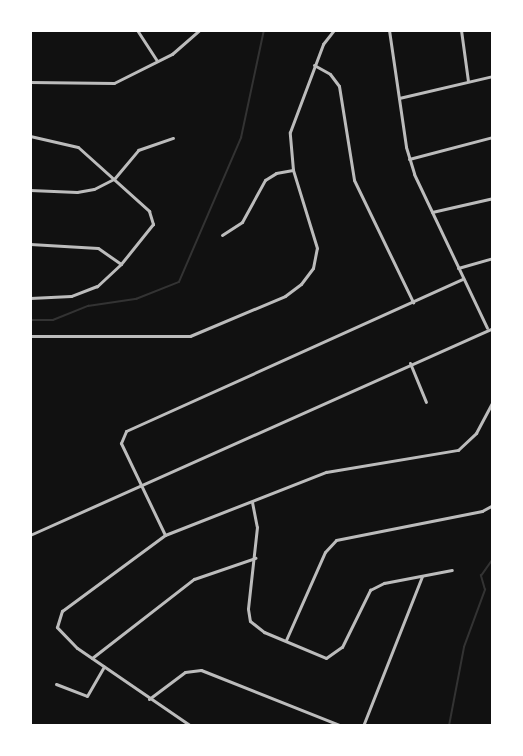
<!DOCTYPE html>
<html>
<head>
<meta charset="utf-8">
<style>
  body { margin:0 }
  #map { position:relative; width:523px; height:756px; overflow:hidden; background:#111; font-family:Ubuntu,sans-serif }
  div>[style] { position:absolute }
  [style*='--x'] { left:calc(var(--x)*1px); top:calc(var(--y)*1px); width:calc(var(--w)*1px); rotate:calc(var(--a)*1deg) }
  .stream>* { height:1.5px; margin:-0.75px; padding:0 0.75px; transform-origin:0.75px; border-radius:0.75px; background:#333 }
  .minor>* { height:3px; margin:-1.5px; padding:0 1.5px; transform-origin:1.5px; border-radius:1.5px; background:#bcbcbc }
  span { translate:-50% -50%; white-space:nowrap; text-align:center; line-height:1.15; -webkit-text-stroke:4.5px #fff; paint-order:stroke }
  .frame { position:absolute; inset:0; border:32px solid #fff; pointer-events:none }
</style>
</head>
<body>
<div id="map">
  <div class="stream">
    <i style="--x:30;--y:320;--w:23;--a:0"></i>
    <i style="--x:53;--y:320;--w:38;--a:-22"></i>
    <i style="--x:88;--y:306;--w:49;--a:-8.3"></i>
    <i style="--x:136;--y:299;--w:46;--a:-21.6"></i>
    <i style="--x:179;--y:282;--w:157;--a:-66.7"></i>
    <i style="--x:241;--y:138;--w:110;--a:-78"></i>
    <i style="--x:449;--y:726;--w:80;--a:-79.2"></i>
    <i style="--x:464;--y:647;--w:61;--a:-69.8"></i>
    <i style="--x:485;--y:590;--w:15;--a:-106"></i>
    <i style="--x:481;--y:576;--w:21;--a:-55"></i>
  </div>
  <div class="minor">
    <i style="--x:137;--y:30;--w:37;--a:57"></i>
    <i style="--x:389;--y:30;--w:118;--a:81.7"></i>
    <i style="--x:406;--y:147;--w:28;--a:73"></i>
    <i style="--x:414;--y:174;--w:170;--a:64.6"></i>
    <i style="--x:461;--y:30;--w:51;--a:82.2"></i>
    <i style="--x:314;--y:65;--w:18;--a:29"></i>
    <i style="--x:330;--y:74;--w:15;--a:53"></i>
    <i style="--x:339;--y:86;--w:95;--a:80.9"></i>
    <i style="--x:354;--y:180;--w:136;--a:64.2"></i>
    <i style="--x:30;--y:82;--w:84;--a:0.7"></i>
    <i style="--x:114;--y:83;--w:65;--a:-26.6"></i>
    <i style="--x:172;--y:54;--w:37;--a:-41"></i>
    <i style="--x:399;--y:98;--w:97;--a:-13.2"></i>
    <i style="--x:30;--y:136;--w:49;--a:12.9"></i>
    <i style="--x:78;--y:147;--w:96;--a:42"></i>
    <i style="--x:149;--y:211;--w:14;--a:73"></i>
    <i style="--x:153;--y:224;--w:51;--a:128.7"></i>
    <i style="--x:121;--y:264;--w:33;--a:137"></i>
    <i style="--x:97;--y:286;--w:28;--a:159"></i>
    <i style="--x:71;--y:296;--w:41;--a:177.2"></i>
    <i style="--x:409;--y:159;--w:87;--a:-14.7"></i>
    <i style="--x:30;--y:190;--w:47;--a:2.4"></i>
    <i style="--x:77;--y:192;--w:17;--a:-10"></i>
    <i style="--x:94;--y:189;--w:22;--a:-27"></i>
    <i style="--x:114;--y:179;--w:38;--a:-50"></i>
    <i style="--x:138;--y:150;--w:37;--a:-19"></i>
    <i style="--x:432;--y:212;--w:63;--a:-12.9"></i>
    <i style="--x:222;--y:235;--w:24;--a:-33"></i>
    <i style="--x:242;--y:222;--w:48;--a:-61.3"></i>
    <i style="--x:265;--y:180;--w:13;--a:-32"></i>
    <i style="--x:276;--y:173;--w:17;--a:-10"></i>
    <i style="--x:30;--y:244;--w:68;--a:3.4"></i>
    <i style="--x:98;--y:248;--w:28;--a:35"></i>
    <i style="--x:458;--y:268;--w:36;--a:-16"></i>
    <i style="--x:30;--y:336;--w:160;--a:0"></i>
    <i style="--x:190;--y:336;--w:103;--a:-22.8"></i>
    <i style="--x:285;--y:296;--w:20;--a:-37"></i>
    <i style="--x:301;--y:284;--w:20;--a:-53"></i>
    <i style="--x:313;--y:268;--w:20;--a:-79"></i>
    <i style="--x:317;--y:248;--w:82;--a:-107.1"></i>
    <i style="--x:293;--y:170;--w:38;--a:-95"></i>
    <i style="--x:290;--y:132;--w:94;--a:-69.4"></i>
    <i style="--x:323;--y:44;--w:18;--a:-52"></i>
    <i style="--x:410;--y:363;--w:42;--a:67.7"></i>
    <i style="--x:252;--y:502;--w:25;--a:79"></i>
    <i style="--x:257;--y:527;--w:82;--a:96.3"></i>
    <i style="--x:248;--y:609;--w:12;--a:81"></i>
    <i style="--x:250;--y:621;--w:18;--a:38"></i>
    <i style="--x:264;--y:632;--w:67;--a:22.8"></i>
    <i style="--x:326;--y:658;--w:19;--a:-35"></i>
    <i style="--x:342;--y:647;--w:64;--a:-63.8"></i>
    <i style="--x:370;--y:590;--w:16;--a:-27"></i>
    <i style="--x:384;--y:583;--w:69;--a:-10.8"></i>
    <i style="--x:30;--y:535;--w:507;--a:-24.09"></i>
    <i style="--x:165;--y:535;--w:102;--a:-115.6"></i>
    <i style="--x:121;--y:443;--w:13;--a:-67"></i>
    <i style="--x:126;--y:431;--w:370;--a:-24.3"></i>
    <i style="--x:286;--y:640;--w:96;--a:-66.1"></i>
    <i style="--x:325;--y:552;--w:16;--a:-47"></i>
    <i style="--x:336;--y:540;--w:149;--a:-11.2"></i>
    <i style="--x:482;--y:511;--w:13;--a:-29"></i>
    <i style="--x:92;--y:658;--w:129;--a:-37.8"></i>
    <i style="--x:194;--y:579;--w:65;--a:-19"></i>
    <i style="--x:56;--y:684;--w:33;--a:21"></i>
    <i style="--x:87;--y:696;--w:34;--a:-60"></i>
    <i style="--x:149;--y:699;--w:45;--a:-36.9"></i>
    <i style="--x:185;--y:672;--w:16;--a:-7"></i>
    <i style="--x:201;--y:670;--w:152;--a:21.7"></i>
    <i style="--x:191;--y:726;--w:138;--a:-145.6"></i>
    <i style="--x:77;--y:648;--w:29;--a:-134"></i>
    <i style="--x:57;--y:627;--w:17;--a:-73"></i>
    <i style="--x:62;--y:611;--w:128;--a:-36.4"></i>
    <i style="--x:165;--y:535;--w:173;--a:-21.4"></i>
    <i style="--x:326;--y:472;--w:134;--a:-9.5"></i>
    <i style="--x:458;--y:450;--w:25;--a:-43"></i>
    <i style="--x:476;--y:433;--w:36;--a:-62"></i>
    <i style="--x:363;--y:726;--w:161;--a:-68.5"></i>
  </div>
  <div class="frame"></div>
</div>
</body>
</html>
